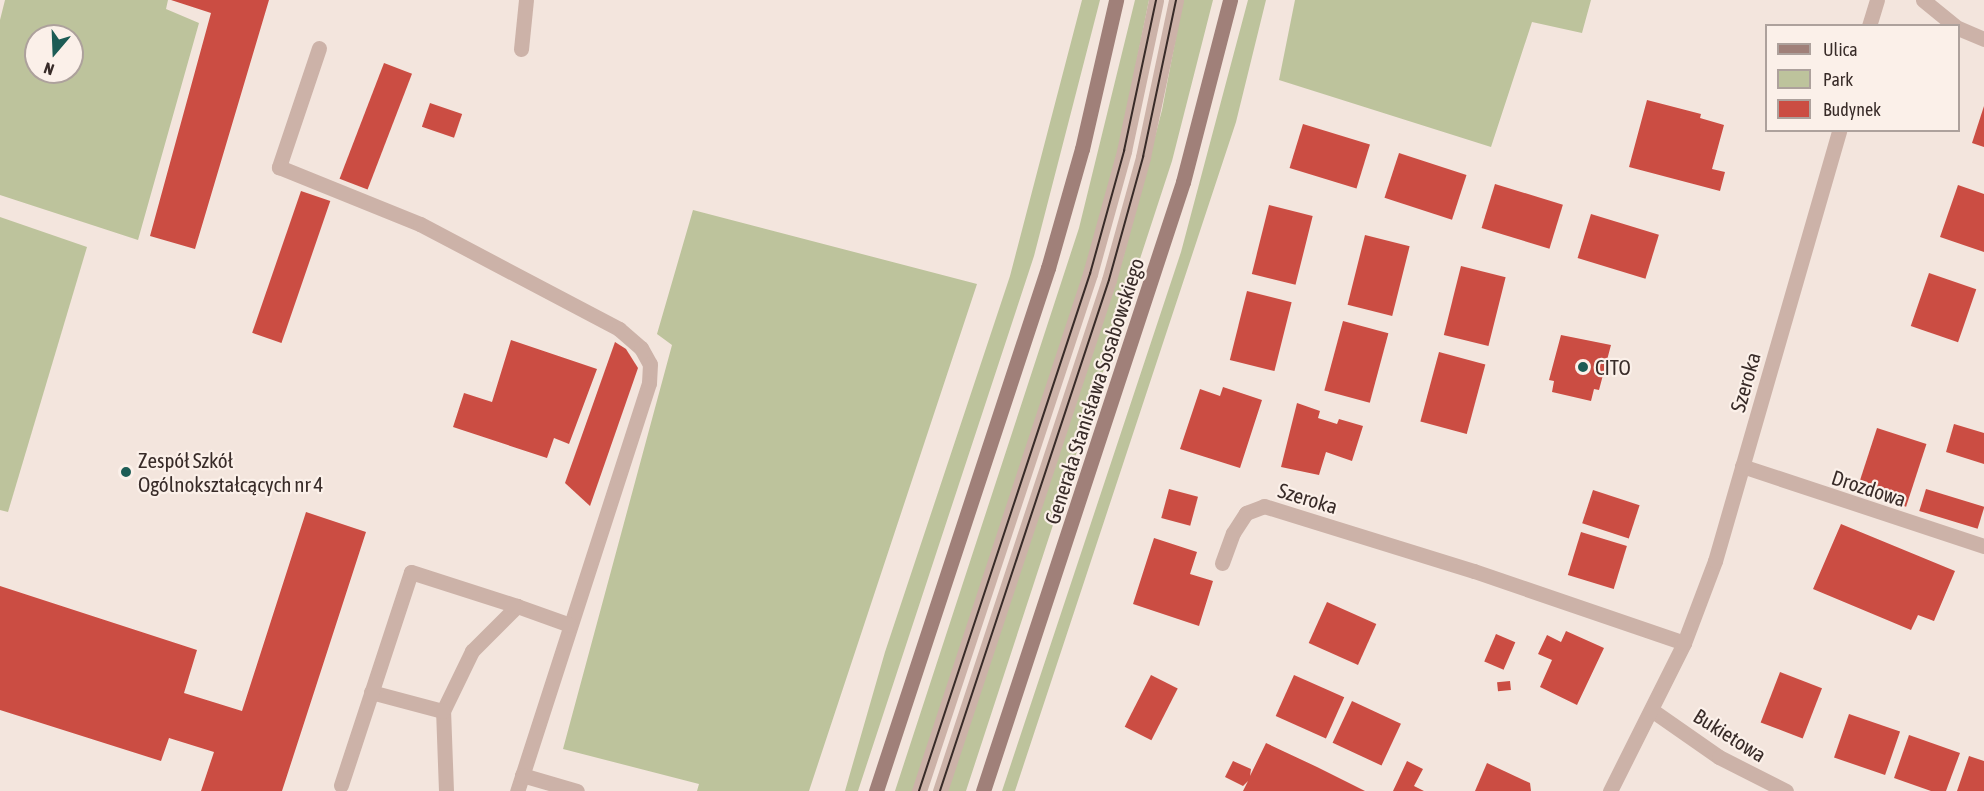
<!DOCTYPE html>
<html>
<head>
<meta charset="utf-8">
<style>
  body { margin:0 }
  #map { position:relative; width:1984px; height:791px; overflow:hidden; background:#f3e5dd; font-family:"Asap Condensed",sans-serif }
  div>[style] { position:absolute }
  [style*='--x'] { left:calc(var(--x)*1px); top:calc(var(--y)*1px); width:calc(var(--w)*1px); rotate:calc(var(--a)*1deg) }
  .green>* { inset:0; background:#bdc39c }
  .building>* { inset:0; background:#cb4d43; transform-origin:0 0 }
  .service>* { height:15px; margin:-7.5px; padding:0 7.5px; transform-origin:7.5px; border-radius:7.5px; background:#ccb2a8 }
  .pedestrian>* { height:15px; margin:-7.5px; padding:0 7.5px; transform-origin:7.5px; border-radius:7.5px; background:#ccb2a8 }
  .minor>* { height:15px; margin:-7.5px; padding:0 7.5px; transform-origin:7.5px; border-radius:7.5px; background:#ccb2a8 }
  .secondary>* { height:15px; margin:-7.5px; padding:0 7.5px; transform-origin:7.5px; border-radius:7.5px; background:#a08079 }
  .tram>* { height:1.5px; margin:-0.75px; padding:0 0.75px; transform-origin:0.75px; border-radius:0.75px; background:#382b28 }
  .dots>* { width:16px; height:16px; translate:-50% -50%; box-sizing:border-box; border:3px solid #fbf0e9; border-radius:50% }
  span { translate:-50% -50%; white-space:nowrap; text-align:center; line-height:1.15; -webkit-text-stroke:4.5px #fbf0e9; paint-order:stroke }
  .poi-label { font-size:21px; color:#382b28 }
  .left { translate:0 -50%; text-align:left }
  .street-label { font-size:21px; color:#382b28 }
  .legend { position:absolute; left:1765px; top:24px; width:195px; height:108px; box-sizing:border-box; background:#fbf0e9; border:2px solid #ada19c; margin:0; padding:8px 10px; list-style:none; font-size:18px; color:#382b28 }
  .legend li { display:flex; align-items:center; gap:12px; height:30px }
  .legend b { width:30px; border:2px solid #ada19c }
  .north { position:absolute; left:24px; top:24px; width:60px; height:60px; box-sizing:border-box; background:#fbf0e9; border:2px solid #ada19c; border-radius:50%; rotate:199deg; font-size:16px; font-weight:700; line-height:24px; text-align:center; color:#382b28 }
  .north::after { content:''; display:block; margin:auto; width:21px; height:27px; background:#1c5c55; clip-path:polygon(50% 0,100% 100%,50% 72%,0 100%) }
</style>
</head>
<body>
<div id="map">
  <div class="green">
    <i style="clip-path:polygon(evenodd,5px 0,168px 0,166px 9px,199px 23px,138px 240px,0 195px,0 20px,5px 0,36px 36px,72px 36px,72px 72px,36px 72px,36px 36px)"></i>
    <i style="clip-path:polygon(1082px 0,1100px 0,1034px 256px,858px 791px,845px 791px,885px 652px,1010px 276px)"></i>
    <i style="clip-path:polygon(1135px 0,1149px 0,1121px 139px,1085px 270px,913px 791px,895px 791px,1079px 228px)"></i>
    <i style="clip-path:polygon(1183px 0,1213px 0,1172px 161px,966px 791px,947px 791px,1123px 258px,1162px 110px)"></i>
    <i style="clip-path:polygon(1248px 0,1266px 0,1236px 122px,1015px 791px,1002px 791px,1181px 252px)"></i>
    <i style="clip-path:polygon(1295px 0,1591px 0,1582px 33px,1532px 22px,1491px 147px,1279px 80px)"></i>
    <i style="clip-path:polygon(693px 210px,977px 284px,809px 791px,697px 791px,699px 784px,563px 749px,672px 345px,657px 334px)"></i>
    <i style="clip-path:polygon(0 217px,87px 247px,8px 512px,0 510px)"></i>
  </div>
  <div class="building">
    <i style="clip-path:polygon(171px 0,269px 0,195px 249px,150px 236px,211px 13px)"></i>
    <i style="left:384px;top:63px;width:30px;height:124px;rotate:21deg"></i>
    <i style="clip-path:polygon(1647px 100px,1701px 114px,1700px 118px,1724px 125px,1712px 169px,1725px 172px,1720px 191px,1629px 167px)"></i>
    <i style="left:430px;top:103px;width:34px;height:25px;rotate:19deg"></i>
    <i style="clip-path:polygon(1984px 106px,1984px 147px,1972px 143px)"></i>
    <i style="left:1303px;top:124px;width:70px;height:46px;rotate:17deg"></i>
    <i style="left:1399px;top:153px;width:71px;height:47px;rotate:18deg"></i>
    <i style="left:1495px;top:184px;width:71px;height:46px;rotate:17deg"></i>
    <i style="clip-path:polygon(1958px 185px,1984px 194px,1984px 252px,1940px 237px)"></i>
    <i style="left:301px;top:191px;width:31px;height:150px;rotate:19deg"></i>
    <i style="left:1269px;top:205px;width:45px;height:71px;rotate:14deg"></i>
    <i style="left:1591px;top:214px;width:71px;height:46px;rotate:17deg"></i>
    <i style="left:1365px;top:235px;width:46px;height:72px;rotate:14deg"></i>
    <i style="left:1461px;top:266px;width:46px;height:71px;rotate:14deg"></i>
    <i style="left:1929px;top:273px;width:50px;height:56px;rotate:19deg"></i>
    <i style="left:1247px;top:291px;width:46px;height:71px;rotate:14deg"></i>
    <i style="left:1343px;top:321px;width:47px;height:72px;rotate:15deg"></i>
    <i style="clip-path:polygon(1561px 335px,1611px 345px,1599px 390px,1594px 389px,1591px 401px,1552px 392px,1554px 381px,1549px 380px)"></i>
    <i style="clip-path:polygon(511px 340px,597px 369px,569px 444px,554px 438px,547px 458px,453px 427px,464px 393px,492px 402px)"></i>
    <i style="clip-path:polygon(615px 342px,626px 349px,638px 368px,590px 506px,565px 483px)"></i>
    <i style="left:1439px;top:352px;width:48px;height:72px;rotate:15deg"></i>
    <i style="clip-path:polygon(1223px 387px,1262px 400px,1240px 468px,1180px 449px,1200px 389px,1220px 396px)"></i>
    <i style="clip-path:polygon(1297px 403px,1320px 411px,1318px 418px,1337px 424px,1339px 419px,1363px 426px,1352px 461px,1326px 452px,1319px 475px,1281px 467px)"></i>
    <i style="clip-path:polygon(1954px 424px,1984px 433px,1984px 464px,1946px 452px)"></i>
    <i style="left:1877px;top:428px;width:52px;height:66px;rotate:18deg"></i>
    <i style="left:1169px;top:489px;width:30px;height:30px;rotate:15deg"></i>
    <i style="left:1926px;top:489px;width:61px;height:23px;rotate:17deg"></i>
    <i style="left:1593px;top:490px;width:49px;height:35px;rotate:18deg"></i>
    <i style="clip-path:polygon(306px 512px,366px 532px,282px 791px,201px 791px,214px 752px,169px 738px,161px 761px,0 710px,0 586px,197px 650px,184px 693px,242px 711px)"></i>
    <i style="clip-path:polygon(1841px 524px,1955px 571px,1934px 621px,1918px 615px,1911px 630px,1813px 589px)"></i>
    <i style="left:1581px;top:532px;width:48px;height:45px;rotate:17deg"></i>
    <i style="clip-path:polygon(1154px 538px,1197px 552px,1190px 574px,1213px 581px,1199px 626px,1133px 604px)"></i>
    <i style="left:1327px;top:602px;width:54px;height:45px;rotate:24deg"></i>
    <i style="clip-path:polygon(1566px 631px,1604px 648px,1577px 705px,1540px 687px,1552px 660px,1538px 654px,1547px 635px,1561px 642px)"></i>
    <i style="left:1496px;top:634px;width:21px;height:30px;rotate:23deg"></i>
    <i style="left:1780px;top:672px;width:45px;height:54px;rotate:21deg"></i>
    <i style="left:1151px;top:675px;width:30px;height:58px;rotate:27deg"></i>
    <i style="left:1294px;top:675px;width:55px;height:45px;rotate:24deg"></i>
    <i style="left:1510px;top:681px;width:9px;height:13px;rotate:84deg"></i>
    <i style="left:1352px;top:701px;width:54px;height:46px;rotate:25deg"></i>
    <i style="left:1849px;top:714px;width:54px;height:46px;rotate:19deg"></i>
    <i style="clip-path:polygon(1909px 735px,1960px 753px,1946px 791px,1931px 791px,1894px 778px)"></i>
    <i style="clip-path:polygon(1266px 743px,1317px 767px,1365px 791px,1243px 791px,1248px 781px,1243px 786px,1225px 777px,1233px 761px,1251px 769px,1250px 776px)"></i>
    <i style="clip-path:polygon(1969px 756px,1984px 761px,1984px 791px,1957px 791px)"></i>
    <i style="clip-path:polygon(1407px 761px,1423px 769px,1414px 786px,1424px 791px,1393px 791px)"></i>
    <i style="clip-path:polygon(1487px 763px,1530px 783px,1531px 791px,1475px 791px)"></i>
  </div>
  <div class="service">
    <i style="--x:1923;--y:0;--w:41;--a:39.1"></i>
    <i style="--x:1958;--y:28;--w:28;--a:23"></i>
    <i style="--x:319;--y:48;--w:126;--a:108.6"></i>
    <i style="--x:279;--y:167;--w:152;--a:22"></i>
    <i style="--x:420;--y:224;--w:225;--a:27.8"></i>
    <i style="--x:619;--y:329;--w:29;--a:41"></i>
    <i style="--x:641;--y:348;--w:18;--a:61"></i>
    <i style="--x:650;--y:364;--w:19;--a:93"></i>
    <i style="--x:649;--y:383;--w:429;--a:107.9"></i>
    <i style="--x:521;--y:49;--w:49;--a:-84.2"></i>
    <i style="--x:1222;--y:563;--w:32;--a:-70"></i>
    <i style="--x:1233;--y:533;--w:24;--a:-57"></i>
    <i style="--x:1246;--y:513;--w:19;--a:-21"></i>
    <i style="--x:1264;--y:506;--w:220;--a:17.2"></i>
    <i style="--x:1474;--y:571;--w:222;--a:18.9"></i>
    <i style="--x:522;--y:775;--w:57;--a:16.2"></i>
    <i style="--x:446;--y:791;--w:80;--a:-92.1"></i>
    <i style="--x:443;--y:711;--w:67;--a:-64.2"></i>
    <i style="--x:472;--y:651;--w:64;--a:-45"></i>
    <i style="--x:517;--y:606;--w:56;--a:19.7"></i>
    <i style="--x:919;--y:791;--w:545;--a:-71.7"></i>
    <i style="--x:1090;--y:274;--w:128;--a:-74.5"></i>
    <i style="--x:1124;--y:151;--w:154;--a:-78"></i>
    <i style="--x:940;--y:791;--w:538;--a:-71.7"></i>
    <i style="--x:1109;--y:280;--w:128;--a:-74.5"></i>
    <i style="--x:1143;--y:157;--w:160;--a:-78.1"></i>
  </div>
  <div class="pedestrian">
    <i style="--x:371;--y:692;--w:74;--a:14.8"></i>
    <i style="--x:341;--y:785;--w:224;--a:-71.8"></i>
    <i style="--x:411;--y:572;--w:111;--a:17.8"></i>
  </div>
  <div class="minor">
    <i style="--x:1869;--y:26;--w:27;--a:-73"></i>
    <i style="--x:1742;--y:466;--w:255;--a:18.3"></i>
    <i style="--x:1653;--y:711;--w:80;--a:34.9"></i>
    <i style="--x:1719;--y:757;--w:75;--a:26.9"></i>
    <i style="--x:1610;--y:791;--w:165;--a:-63.4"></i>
    <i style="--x:1684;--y:643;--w:88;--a:-69.3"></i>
    <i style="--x:1715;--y:561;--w:448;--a:-73.9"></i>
  </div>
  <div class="secondary">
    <i style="--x:876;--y:791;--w:551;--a:-71.8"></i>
    <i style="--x:1048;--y:268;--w:124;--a:-74.1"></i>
    <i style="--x:1082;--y:149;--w:153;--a:-77.1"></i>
    <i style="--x:983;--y:791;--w:641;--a:-71.82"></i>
    <i style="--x:1183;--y:182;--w:188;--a:-75.5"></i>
  </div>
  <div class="tram">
    <i style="--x:919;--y:791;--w:545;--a:-71.7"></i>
    <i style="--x:1090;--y:274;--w:128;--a:-74.5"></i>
    <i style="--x:1124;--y:151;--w:154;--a:-78"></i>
    <i style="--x:940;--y:791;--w:538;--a:-71.7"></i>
    <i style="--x:1109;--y:280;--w:128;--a:-74.5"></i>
    <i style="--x:1143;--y:157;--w:160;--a:-78.1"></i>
  </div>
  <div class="dots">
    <i style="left:1583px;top:367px;background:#1c5c55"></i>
    <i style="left:126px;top:472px;background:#1c5c55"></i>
  </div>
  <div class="poi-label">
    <span class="left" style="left:1595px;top:367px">CITO</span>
    <span class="left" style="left:138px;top:472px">Zespół Szkół<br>Ogólnokształcących nr 4</span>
  </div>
  <div class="street-label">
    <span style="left:1745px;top:382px;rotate:-74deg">Szeroka</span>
    <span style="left:1094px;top:391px;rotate:-72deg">Generała Stanisława Sosabowskiego</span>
    <span style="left:1869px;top:488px;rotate:18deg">Drozdowa</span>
    <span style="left:1308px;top:498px;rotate:17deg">Szeroka</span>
    <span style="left:1730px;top:735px;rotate:32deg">Bukietowa</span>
  </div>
  <ul class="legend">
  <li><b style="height:8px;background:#a08079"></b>Ulica</li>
  <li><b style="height:16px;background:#bdc39c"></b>Park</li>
  <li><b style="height:16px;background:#cb4d43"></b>Budynek</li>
  </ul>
  <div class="north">N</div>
</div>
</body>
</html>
